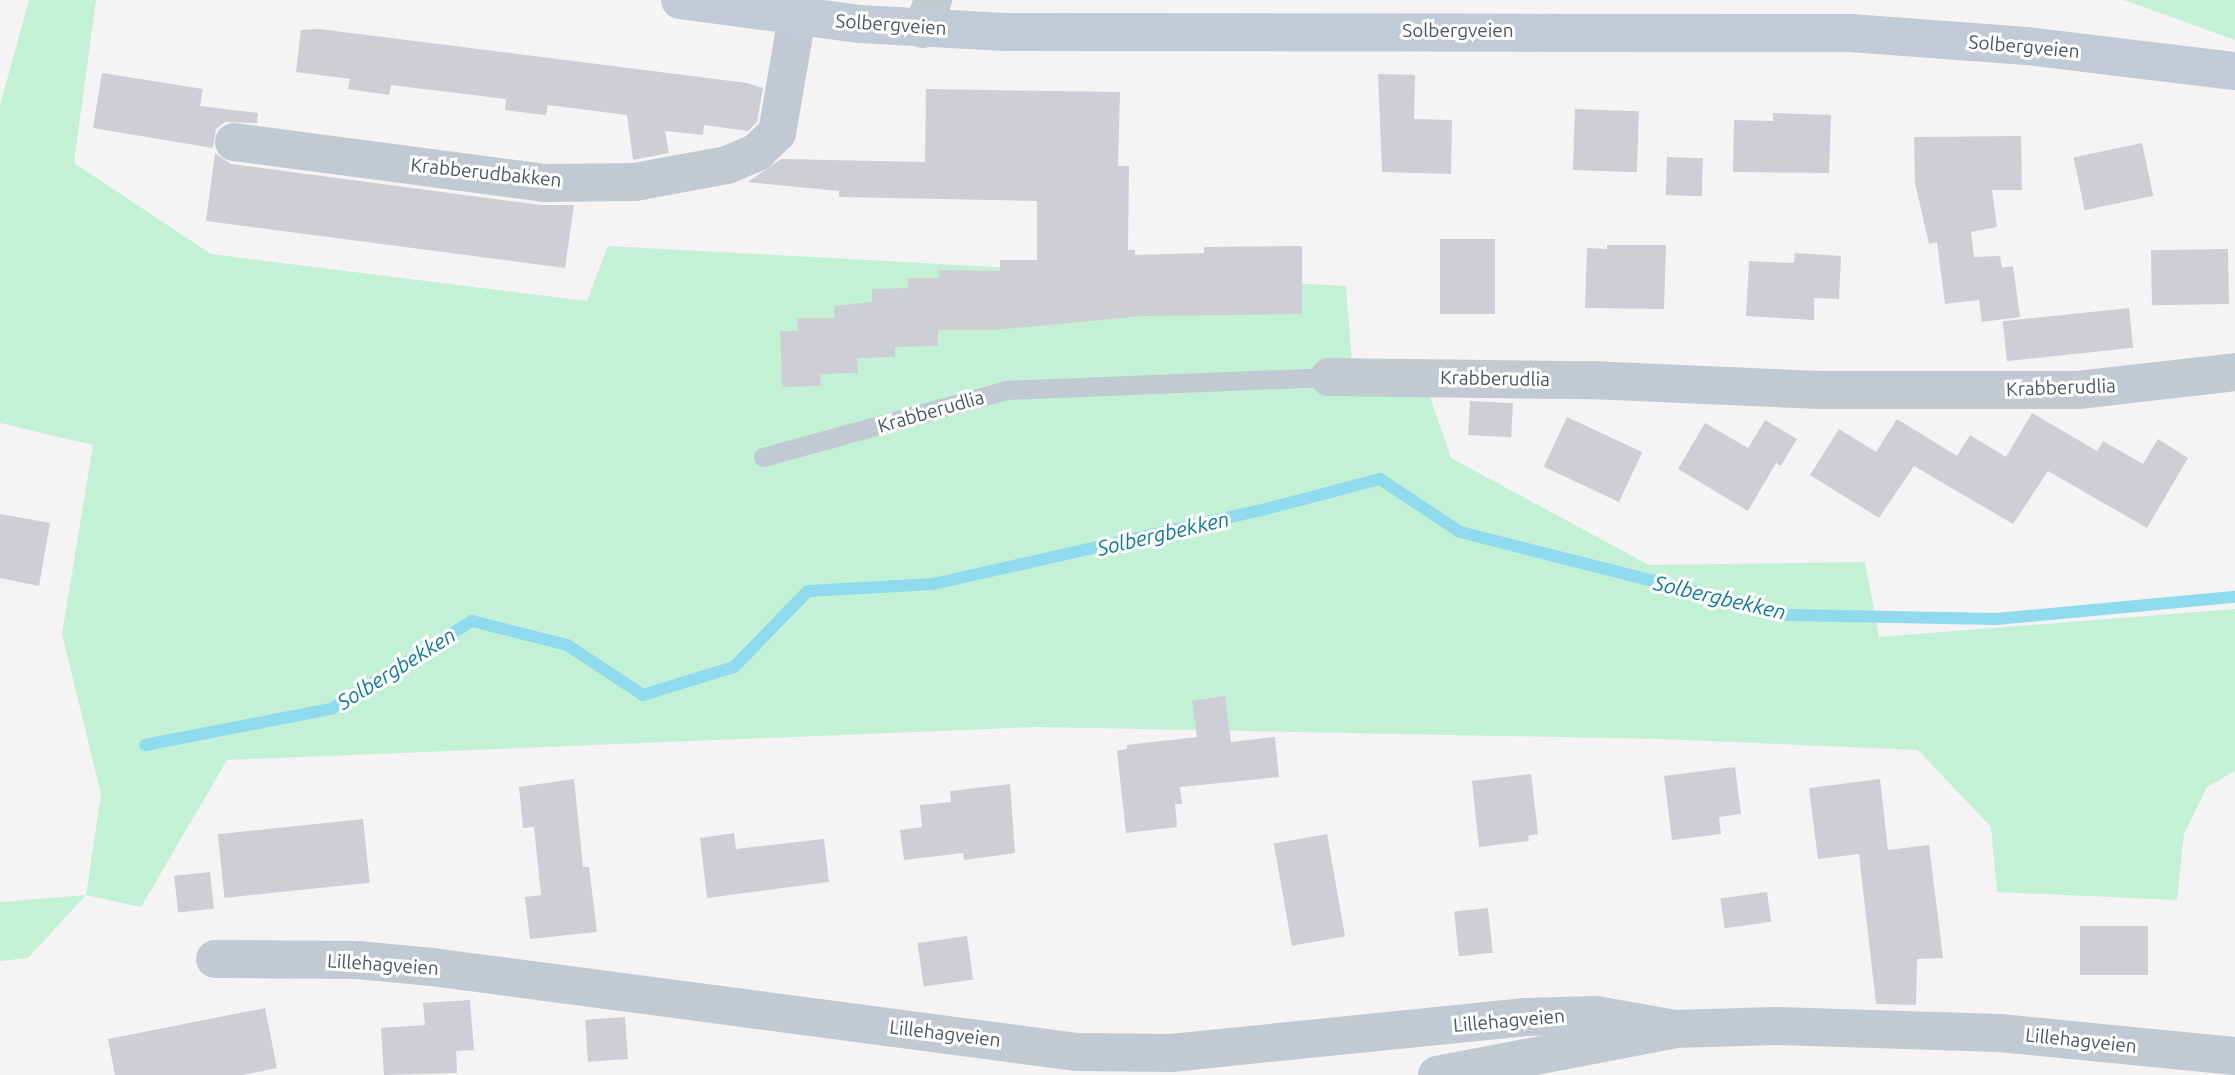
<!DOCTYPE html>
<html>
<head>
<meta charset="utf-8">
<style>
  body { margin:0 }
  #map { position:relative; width:2235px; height:1075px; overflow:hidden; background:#f5f3f3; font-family:Ubuntu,sans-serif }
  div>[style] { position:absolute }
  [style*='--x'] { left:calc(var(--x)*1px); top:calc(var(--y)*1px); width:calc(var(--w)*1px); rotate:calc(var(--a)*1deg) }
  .green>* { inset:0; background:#c3f1d5 }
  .stream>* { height:12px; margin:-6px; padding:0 6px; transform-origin:6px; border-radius:6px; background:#90daee }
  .building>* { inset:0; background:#cdcfd5; transform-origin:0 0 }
  .lane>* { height:19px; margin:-9.5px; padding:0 9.5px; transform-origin:9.5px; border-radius:9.5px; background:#c1cad2 }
  .street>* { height:38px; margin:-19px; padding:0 19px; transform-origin:19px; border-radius:19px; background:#c1cad2 }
  .secondary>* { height:38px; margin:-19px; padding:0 19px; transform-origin:19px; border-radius:19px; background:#c1cbd6 }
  span { translate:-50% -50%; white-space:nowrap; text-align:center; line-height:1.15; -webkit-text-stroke:6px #fff; paint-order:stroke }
  .street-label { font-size:19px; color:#4a5661 }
  .water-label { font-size:21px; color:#0c7c9b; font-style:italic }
</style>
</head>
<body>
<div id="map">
  <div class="green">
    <i style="clip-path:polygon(29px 0,96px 0,74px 163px,211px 254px,587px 301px,608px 246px,1346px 286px,1353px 376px,1427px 388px,1451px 458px,1649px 565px,1865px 562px,1879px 637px,2235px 609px,2235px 771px,2207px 787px,2184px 834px,2177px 900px,1997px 892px,1991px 827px,1918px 750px,1661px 739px,1037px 727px,227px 760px,141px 907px,86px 895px,28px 958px,0 961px,0 902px,86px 895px,101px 794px,62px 634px,93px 445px,0 423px,0 105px)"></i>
    <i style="clip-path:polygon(2124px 0,2235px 0,2235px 40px)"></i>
  </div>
  <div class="stream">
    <i style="--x:145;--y:745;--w:189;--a:-11"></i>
    <i style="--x:331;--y:709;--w:166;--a:-32"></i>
    <i style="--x:472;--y:621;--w:98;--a:14.2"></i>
    <i style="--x:567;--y:645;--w:91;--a:33.3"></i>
    <i style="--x:643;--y:695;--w:95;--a:-17.1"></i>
    <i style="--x:734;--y:667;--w:106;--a:-45.8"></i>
    <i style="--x:808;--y:591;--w:125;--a:-3.2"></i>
    <i style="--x:933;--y:584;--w:337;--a:-12.7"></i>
    <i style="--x:1262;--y:510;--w:122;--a:-14.7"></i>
    <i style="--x:1380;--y:479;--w:96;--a:33.5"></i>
    <i style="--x:1460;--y:532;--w:339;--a:14.2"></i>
    <i style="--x:1789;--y:615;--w:207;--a:1.1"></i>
    <i style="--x:1996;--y:619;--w:240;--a:-5.3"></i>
  </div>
  <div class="building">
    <i style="clip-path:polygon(319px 29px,747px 83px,763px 88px,757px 122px,748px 131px,704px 125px,703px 135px,665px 131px,669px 153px,633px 160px,627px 115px,548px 105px,546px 115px,520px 112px,505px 110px,506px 99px,391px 85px,389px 95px,348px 89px,350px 79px,296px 72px,301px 30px)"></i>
    <i style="clip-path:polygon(102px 73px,203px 89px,200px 106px,258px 113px,257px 123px,225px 122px,216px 129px,213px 148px,93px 128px)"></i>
    <i style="clip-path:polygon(1378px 74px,1415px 75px,1414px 119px,1452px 120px,1451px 174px,1382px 172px)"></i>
    <i style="clip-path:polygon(926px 89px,1120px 92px,1118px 166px,1129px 166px,1128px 250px,1135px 250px,1135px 255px,1204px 253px,1204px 247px,1302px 246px,1302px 314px,1142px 316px,994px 330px,938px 330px,938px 346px,895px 347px,895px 357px,857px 358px,858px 373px,820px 374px,821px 386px,782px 387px,780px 331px,798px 331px,797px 318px,835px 318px,834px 306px,872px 302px,872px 289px,908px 288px,908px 278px,939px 278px,939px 270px,1000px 271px,1000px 260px,1037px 260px,1037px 201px,839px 197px,839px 191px,748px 182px,781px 159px,925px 162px)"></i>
    <i style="left:1575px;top:109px;width:64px;height:61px;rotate:2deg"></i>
    <i style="clip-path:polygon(1773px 113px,1831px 115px,1829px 173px,1733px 172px,1734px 120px,1773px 121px)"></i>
    <i style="clip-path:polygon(2021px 136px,2022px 190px,1992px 190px,1997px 227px,1971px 232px,1974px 257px,2000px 256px,2002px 268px,2013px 266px,2020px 317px,1982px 322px,1979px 300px,1945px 304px,1937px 242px,1929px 244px,1915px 183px,1914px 137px)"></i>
    <i style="left:2142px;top:143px;width:54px;height:70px;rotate:78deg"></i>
    <i style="clip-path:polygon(215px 153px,231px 164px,541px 205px,574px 205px,565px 268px,206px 221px)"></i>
    <i style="left:1667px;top:157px;width:36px;height:38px;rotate:2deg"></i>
    <i style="left:1440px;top:239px;width:55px;height:75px"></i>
    <i style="clip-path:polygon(1607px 245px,1666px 245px,1664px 309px,1585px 308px,1587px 248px,1607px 249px)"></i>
    <i style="left:2228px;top:249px;width:55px;height:77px;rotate:89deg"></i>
    <i style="clip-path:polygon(1795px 253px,1841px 256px,1839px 299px,1814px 298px,1814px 320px,1746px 316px,1749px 261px,1794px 263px)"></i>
    <i style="left:2129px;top:308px;width:40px;height:127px;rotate:84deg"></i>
    <i style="left:1470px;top:401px;width:43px;height:34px;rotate:3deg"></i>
    <i style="clip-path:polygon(2032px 413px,2097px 451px,2103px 441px,2143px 464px,2158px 439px,2188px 458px,2147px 528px,2048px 471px,2013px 524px,1914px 466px,1879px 518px,1810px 475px,1839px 429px,1876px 452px,1897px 419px,1957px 456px,1970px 435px,2006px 457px)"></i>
    <i style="left:1567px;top:417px;width:83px;height:55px;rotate:25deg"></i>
    <i style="clip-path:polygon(1765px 420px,1797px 439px,1781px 466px,1776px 463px,1748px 511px,1678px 469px,1705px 423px,1748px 448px)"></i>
    <i style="clip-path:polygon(0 514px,50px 523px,39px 586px,0 578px)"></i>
    <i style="clip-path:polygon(1225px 696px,1231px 742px,1275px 737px,1279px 777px,1180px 787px,1182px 804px,1175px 804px,1177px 827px,1126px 833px,1117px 751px,1127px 749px,1127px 745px,1197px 737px,1192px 701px)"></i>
    <i style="clip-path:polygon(1735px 767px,1741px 814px,1719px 817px,1721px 834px,1672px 840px,1664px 776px)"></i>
    <i style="clip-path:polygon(1531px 774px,1538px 834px,1528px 836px,1529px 841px,1479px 847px,1472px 781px)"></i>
    <i style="clip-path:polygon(574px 779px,583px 867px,589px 867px,597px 932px,530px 939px,525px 897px,541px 895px,534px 827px,523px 828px,519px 787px)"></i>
    <i style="clip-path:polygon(1880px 779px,1888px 850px,1929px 845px,1943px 958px,1917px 959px,1916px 1005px,1876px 1004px,1859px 854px,1818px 859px,1809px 788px)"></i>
    <i style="clip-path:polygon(1010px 784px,1015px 853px,964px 860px,963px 853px,904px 860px,900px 830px,922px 827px,920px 805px,951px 802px,950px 791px)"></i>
    <i style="left:363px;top:819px;width:64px;height:146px;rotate:84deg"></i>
    <i style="clip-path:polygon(734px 833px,736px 849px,824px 839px,829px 882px,707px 898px,700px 838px)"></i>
    <i style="left:1327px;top:834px;width:104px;height:54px;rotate:80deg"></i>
    <i style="left:210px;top:872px;width:37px;height:36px;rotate:84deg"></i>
    <i style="left:1767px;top:892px;width:30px;height:47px;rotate:82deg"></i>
    <i style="left:1488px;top:908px;width:45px;height:34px;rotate:84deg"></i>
    <i style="left:2148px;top:926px;width:49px;height:68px;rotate:90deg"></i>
    <i style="left:967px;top:936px;width:44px;height:50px;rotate:82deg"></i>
    <i style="clip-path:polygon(470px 1000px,474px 1050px,456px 1051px,457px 1073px,384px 1075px,381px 1028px,425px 1025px,423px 1003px)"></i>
    <i style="clip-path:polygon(265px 1008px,277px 1068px,243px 1075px,115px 1075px,108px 1039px)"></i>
    <i style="left:625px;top:1017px;width:42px;height:40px;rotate:86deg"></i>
  </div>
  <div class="lane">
    <i style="--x:763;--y:457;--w:252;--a:-15.4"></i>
    <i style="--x:1006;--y:390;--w:323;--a:-2.3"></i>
  </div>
  <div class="street">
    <i style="--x:923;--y:29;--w:31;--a:-71"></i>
    <i style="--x:234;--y:142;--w:313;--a:7.5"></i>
    <i style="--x:544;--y:183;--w:91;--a:-0.6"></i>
    <i style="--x:635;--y:182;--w:94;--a:-10.5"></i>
    <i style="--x:727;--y:165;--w:33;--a:-23"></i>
    <i style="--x:757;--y:152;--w:28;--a:-44"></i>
    <i style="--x:777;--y:133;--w:118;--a:-80.2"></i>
    <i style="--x:1329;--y:377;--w:261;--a:0.7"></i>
    <i style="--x:1590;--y:380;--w:230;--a:2.5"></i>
    <i style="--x:1820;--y:390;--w:258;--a:0"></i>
    <i style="--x:2078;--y:390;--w:158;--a:-6.5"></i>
    <i style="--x:215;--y:959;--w:143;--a:0.4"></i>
    <i style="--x:358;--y:960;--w:74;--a:5.4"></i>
    <i style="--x:432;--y:967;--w:651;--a:7.51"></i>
    <i style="--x:1077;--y:1052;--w:94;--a:0.6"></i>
    <i style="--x:1171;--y:1053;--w:354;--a:-5.8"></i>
    <i style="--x:1523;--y:1017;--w:73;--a:-1.6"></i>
    <i style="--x:1596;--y:1015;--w:80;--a:10"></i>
    <i style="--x:1437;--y:1075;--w:242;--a:-10.9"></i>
    <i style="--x:1675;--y:1029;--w:100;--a:-1.7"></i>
    <i style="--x:1775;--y:1026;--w:225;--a:1.8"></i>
    <i style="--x:2000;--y:1033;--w:236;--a:5.6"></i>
  </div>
  <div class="secondary">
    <i style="--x:680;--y:0;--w:182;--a:7.6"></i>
    <i style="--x:860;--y:24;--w:145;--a:3.2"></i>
    <i style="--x:1005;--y:32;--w:845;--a:0.07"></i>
    <i style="--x:1850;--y:33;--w:177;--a:4.2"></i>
    <i style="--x:2027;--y:46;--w:209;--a:6.9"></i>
  </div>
  <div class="street-label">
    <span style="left:891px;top:25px;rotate:4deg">Solbergveien</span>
    <span style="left:1458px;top:31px">Solbergveien</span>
    <span style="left:2024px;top:47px;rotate:5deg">Solbergveien</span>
    <span style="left:486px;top:173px;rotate:6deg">Krabberudbakken</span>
    <span style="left:1495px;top:379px;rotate:1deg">Krabberudlia</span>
    <span style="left:2061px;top:388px;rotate:-2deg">Krabberudlia</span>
    <span style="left:931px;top:412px;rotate:-16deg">Krabberudlia</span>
    <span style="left:383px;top:965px;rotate:4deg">Lillehagveien</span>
    <span style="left:1509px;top:1021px;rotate:-5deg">Lillehagveien</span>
    <span style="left:945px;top:1034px;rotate:7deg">Lillehagveien</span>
    <span style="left:2081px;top:1041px;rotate:6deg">Lillehagveien</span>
  </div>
  <div class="water-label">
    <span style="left:1163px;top:533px;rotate:-13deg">Solbergbekken</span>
    <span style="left:1720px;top:597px;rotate:13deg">Solbergbekken</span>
    <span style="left:396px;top:668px;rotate:-32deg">Solbergbekken</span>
  </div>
</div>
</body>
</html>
